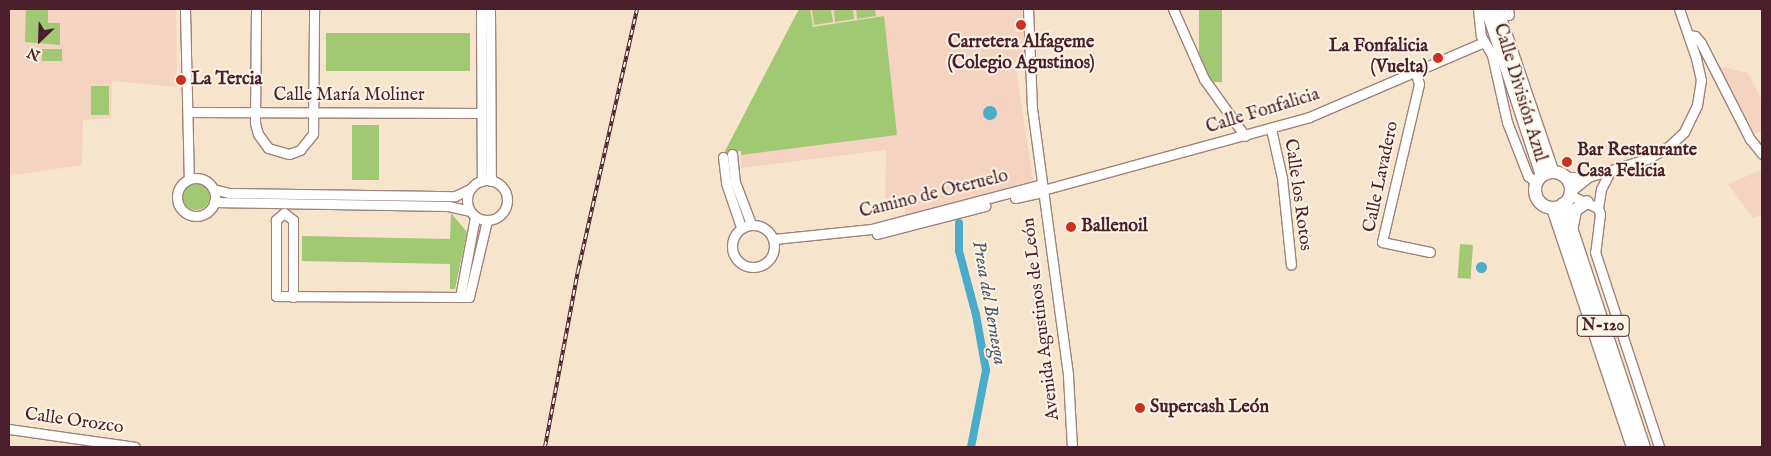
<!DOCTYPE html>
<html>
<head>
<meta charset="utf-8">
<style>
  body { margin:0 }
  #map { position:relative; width:1771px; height:456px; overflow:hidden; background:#f6e5cc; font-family:"IM FELL English",serif }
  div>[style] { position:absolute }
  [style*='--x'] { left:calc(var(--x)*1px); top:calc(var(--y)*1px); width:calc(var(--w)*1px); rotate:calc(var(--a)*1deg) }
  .built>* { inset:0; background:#f5d3c1 }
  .green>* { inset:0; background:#a1c974; transform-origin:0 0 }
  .round { border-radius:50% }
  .water>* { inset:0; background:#4babca }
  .canal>* { height:8px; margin:-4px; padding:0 4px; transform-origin:4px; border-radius:4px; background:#4babca }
  .roads { filter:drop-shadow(1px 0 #a0827c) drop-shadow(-1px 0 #a0827c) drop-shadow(0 1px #a0827c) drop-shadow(0 -1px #a0827c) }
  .minor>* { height:9px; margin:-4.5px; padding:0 4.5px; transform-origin:4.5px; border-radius:4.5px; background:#fff }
  .minor>.ring { margin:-4.5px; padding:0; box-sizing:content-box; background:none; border:9px solid #fff; border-radius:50% }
  .highway>* { height:12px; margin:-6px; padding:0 6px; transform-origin:6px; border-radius:6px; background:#fff }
  .highway>.ring { margin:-6px; padding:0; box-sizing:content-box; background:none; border:12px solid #fff; border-radius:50% }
  .rail>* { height:4px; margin-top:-2px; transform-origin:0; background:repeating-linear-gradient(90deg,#fcf5e5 0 5.5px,#4a1f2b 0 11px); box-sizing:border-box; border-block:1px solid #4a1f2b }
  .dots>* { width:14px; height:14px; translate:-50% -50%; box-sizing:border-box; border:2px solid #fcf5e5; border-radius:50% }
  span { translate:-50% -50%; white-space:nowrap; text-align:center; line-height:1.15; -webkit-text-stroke:4px #fcf5e5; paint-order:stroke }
  .shield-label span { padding:1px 4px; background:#fcf5e5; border:1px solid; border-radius:4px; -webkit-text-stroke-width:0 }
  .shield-label { font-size:16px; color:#4a1f2b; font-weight:700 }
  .poi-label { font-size:18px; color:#4a1f2b; font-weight:700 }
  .right { translate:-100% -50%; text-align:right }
  .left { translate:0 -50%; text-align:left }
  .street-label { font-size:18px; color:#4a1f2b }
  .water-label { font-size:19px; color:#4a576b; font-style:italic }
  .frame { position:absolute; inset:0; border:10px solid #4a1f2b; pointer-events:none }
  .north { position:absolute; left:15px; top:15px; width:50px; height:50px; -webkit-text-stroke:4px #fcf5e5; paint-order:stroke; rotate:204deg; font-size:14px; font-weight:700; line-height:20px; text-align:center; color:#4a1f2b }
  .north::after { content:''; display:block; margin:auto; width:18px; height:22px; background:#4a1f2b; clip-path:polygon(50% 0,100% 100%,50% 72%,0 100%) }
</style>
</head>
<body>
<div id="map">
  <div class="built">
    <i style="clip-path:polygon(9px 9px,176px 9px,177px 87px,112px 81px,111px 118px,83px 120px,82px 165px,9px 176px)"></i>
    <i style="clip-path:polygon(799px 9px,1022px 9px,1025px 61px,1015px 62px,1033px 181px,905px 216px,905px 209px,885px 211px,886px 150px,741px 168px,741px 151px,724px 153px)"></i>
    <i style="clip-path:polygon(1719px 66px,1748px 73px,1762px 101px,1762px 130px,1755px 134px)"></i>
    <i style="clip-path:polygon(1762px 170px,1762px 214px,1753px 218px,1728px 184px)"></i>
  </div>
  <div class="green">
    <i style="clip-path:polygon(26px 9px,48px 9px,48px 23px,60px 23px,60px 45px,25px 42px)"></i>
    <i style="clip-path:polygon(799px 9px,810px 9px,813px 27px,884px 16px,897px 135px,741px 155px,741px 151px,724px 153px)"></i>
    <i style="clip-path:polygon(812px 9px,831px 9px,833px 22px,814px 25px)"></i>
    <i style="clip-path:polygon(834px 9px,853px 9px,854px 19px,835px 22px)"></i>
    <i style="clip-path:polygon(856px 9px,875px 9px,876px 16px,857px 19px)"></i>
    <i style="left:1199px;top:9px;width:23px;height:73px"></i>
    <i style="left:326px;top:33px;width:144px;height:38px"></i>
    <i style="left:42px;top:49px;width:20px;height:12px"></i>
    <i style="left:91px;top:86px;width:18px;height:29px"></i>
    <i style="left:352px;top:125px;width:27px;height:55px"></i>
    <i class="round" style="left:182px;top:182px;width:28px;height:28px"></i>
    <i style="clip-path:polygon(451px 213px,467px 232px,455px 289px,450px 289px,450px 264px,302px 261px,302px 236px,450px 239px)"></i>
    <i style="left:1460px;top:244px;width:13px;height:34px;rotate:4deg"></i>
  </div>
  <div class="water">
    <i class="round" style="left:983px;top:106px;width:14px;height:14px"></i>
    <i class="round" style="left:1475.5px;top:261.5px;width:11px;height:11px"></i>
  </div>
  <div class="canal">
    <i style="--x:959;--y:223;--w:28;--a:90"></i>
    <i style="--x:959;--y:251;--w:66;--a:75.1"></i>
    <i style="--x:976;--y:315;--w:56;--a:79.7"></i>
    <i style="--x:986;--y:370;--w:78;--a:101"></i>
  </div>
  <div class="roads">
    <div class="minor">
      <i style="--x:185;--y:9;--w:170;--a:88.7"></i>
      <i style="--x:256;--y:9;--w:114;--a:90.5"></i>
      <i style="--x:255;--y:123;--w:11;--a:75"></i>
      <i style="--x:258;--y:134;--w:17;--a:54"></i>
      <i style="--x:268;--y:148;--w:22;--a:16"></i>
      <i style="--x:289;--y:154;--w:12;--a:-20"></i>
      <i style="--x:300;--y:150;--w:21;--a:-51"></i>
      <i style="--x:313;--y:134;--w:125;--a:-89.5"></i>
      <i style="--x:481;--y:9;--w:172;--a:89.7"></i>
      <i style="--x:490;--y:9;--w:172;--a:89.7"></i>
      <i style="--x:1028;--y:9;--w:99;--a:87.7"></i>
      <i style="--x:1032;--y:108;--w:270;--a:82.3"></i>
      <i style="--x:1068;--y:376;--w:71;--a:86.8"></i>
      <i style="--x:1173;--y:9;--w:77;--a:66.1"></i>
      <i style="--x:1204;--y:79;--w:70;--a:54.3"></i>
      <i style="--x:1478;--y:9;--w:27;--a:84"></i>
      <i style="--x:1481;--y:36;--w:22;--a:60"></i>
      <i style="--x:1492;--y:55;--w:69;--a:77.4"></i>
      <i style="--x:1507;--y:122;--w:58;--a:68.7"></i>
      <i style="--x:1528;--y:176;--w:10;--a:37"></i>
      <i style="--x:1508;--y:9;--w:6;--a:81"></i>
      <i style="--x:1689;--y:35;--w:6;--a:9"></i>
      <i style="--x:1695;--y:36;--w:9;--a:49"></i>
      <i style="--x:1701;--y:43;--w:108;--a:63"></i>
      <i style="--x:1750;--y:139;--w:19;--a:51"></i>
      <i style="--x:1416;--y:74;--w:10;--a:73"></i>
      <i style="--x:1419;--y:84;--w:162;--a:103.2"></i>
      <i style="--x:1382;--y:242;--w:49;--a:11.8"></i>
      <i style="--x:188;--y:112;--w:293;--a:0.2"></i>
      <i style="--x:1271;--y:129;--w:50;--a:77.3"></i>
      <i style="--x:1282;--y:178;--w:87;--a:84.1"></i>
      <i style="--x:732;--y:154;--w:28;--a:84"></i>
      <i style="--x:735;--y:182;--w:45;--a:69.1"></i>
      <i style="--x:723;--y:157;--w:26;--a:83"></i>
      <i style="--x:726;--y:183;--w:46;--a:71.2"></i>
      <i style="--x:1566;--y:177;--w:22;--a:0"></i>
      <i style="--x:1588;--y:177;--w:62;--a:-17"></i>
      <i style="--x:1647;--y:159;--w:24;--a:-30"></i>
      <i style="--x:1668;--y:147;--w:22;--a:-43"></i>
      <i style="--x:1684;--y:132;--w:30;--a:-64"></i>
      <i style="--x:1697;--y:105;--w:25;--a:-81"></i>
      <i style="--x:1701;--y:80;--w:23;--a:-103"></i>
      <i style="--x:1696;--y:58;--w:52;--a:-109.1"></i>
      <i class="ring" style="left:177px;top:178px;width:29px;height:29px"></i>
      <i class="ring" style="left:467px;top:180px;width:31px;height:31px"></i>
      <i style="--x:213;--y:189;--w:16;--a:14"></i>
      <i style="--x:229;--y:193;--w:226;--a:0.8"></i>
      <i style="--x:455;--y:196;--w:17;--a:-25"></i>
      <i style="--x:1043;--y:190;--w:276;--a:-15.3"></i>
      <i style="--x:1309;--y:117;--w:190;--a:-23.2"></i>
      <i style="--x:1571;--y:191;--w:22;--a:-39"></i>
      <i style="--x:1570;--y:195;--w:31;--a:25"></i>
      <i style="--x:1598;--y:208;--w:6;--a:72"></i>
      <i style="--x:1600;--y:214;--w:38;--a:97"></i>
      <i style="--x:1595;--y:252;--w:205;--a:71.8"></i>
      <i style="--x:1015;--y:198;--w:29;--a:-12"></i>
      <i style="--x:214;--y:202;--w:234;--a:1"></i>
      <i style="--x:448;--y:206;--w:22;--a:13"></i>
      <i style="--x:1598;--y:208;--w:19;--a:-81"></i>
      <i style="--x:1601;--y:189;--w:20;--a:-63"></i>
      <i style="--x:475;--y:217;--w:81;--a:100.6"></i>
      <i style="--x:460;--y:297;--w:9;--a:0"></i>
      <i style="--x:469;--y:297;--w:79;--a:-76.8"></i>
      <i class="ring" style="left:732px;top:225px;width:33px;height:33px"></i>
      <i style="--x:877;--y:234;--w:112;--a:-14.5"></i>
      <i style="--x:774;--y:239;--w:98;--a:-5.9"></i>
      <i style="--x:871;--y:229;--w:177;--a:-14.7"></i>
      <i style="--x:293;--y:297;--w:77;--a:-90"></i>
      <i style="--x:293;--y:220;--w:11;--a:-142"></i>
      <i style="--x:284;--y:213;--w:11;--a:139"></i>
      <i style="--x:276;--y:220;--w:76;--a:90"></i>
      <i style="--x:276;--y:296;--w:184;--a:0.3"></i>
      <i style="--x:9;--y:429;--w:127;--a:8.1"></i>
    </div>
    <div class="highway">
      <i style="--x:1487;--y:9;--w:175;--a:71.7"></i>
      <i style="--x:1497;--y:9;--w:171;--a:71.2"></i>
      <i class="ring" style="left:1535px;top:172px;width:24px;height:24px"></i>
      <i style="--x:1563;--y:204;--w:256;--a:71.6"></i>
      <i style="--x:1553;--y:208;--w:252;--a:71.5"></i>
      <i style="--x:1572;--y:226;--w:16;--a:-79"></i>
      <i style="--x:1575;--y:210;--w:14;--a:-34"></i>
    </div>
  </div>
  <div class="rail">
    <i style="--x:545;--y:447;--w:179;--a:-79.4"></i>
    <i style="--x:578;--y:271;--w:269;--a:-77.3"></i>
  </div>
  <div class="dots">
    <i style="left:1021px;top:25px;background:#c8321e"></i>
    <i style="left:1438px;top:58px;background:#c8321e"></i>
    <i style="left:181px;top:80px;background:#c8321e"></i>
    <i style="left:1567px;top:162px;background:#c8321e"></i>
    <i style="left:1071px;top:227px;background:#c8321e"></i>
    <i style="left:1140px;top:408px;background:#c8321e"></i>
  </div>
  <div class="shield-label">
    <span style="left:1603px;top:326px">N-120</span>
  </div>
  <div class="poi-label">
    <span style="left:1021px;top:54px">Carretera Alfageme<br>(Colegio Agustinos)</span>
    <span class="right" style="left:1428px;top:58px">La Fonfalicia<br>(Vuelta)</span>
    <span class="left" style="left:191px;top:80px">La Tercia</span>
    <span class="left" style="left:1577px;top:162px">Bar Restaurante<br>Casa Felicia</span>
    <span class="left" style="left:1081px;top:227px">Ballenoil</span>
    <span class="left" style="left:1150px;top:408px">Supercash León</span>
  </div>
  <div class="street-label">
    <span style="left:1519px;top:93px;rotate:73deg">Calle División Azul</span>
    <span style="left:349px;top:96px">Calle María Moliner</span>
    <span style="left:1263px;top:112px;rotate:-17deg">Calle Fonfalicia</span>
    <span style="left:1382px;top:177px;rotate:-78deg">Calle Lavadero</span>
    <span style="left:934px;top:195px;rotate:-14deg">Camino de Oteruelo</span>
    <span style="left:1297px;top:195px;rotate:82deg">Calle los Rotos</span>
    <span style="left:1042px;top:319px;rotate:-97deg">Avenida Agustinos de León</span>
    <span style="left:74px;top:422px;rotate:8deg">Calle Orozco</span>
  </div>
  <div class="water-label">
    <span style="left:988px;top:303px;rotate:80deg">Presa del Bernesga</span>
  </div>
  <div class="frame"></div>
  <div class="north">N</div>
</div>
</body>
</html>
